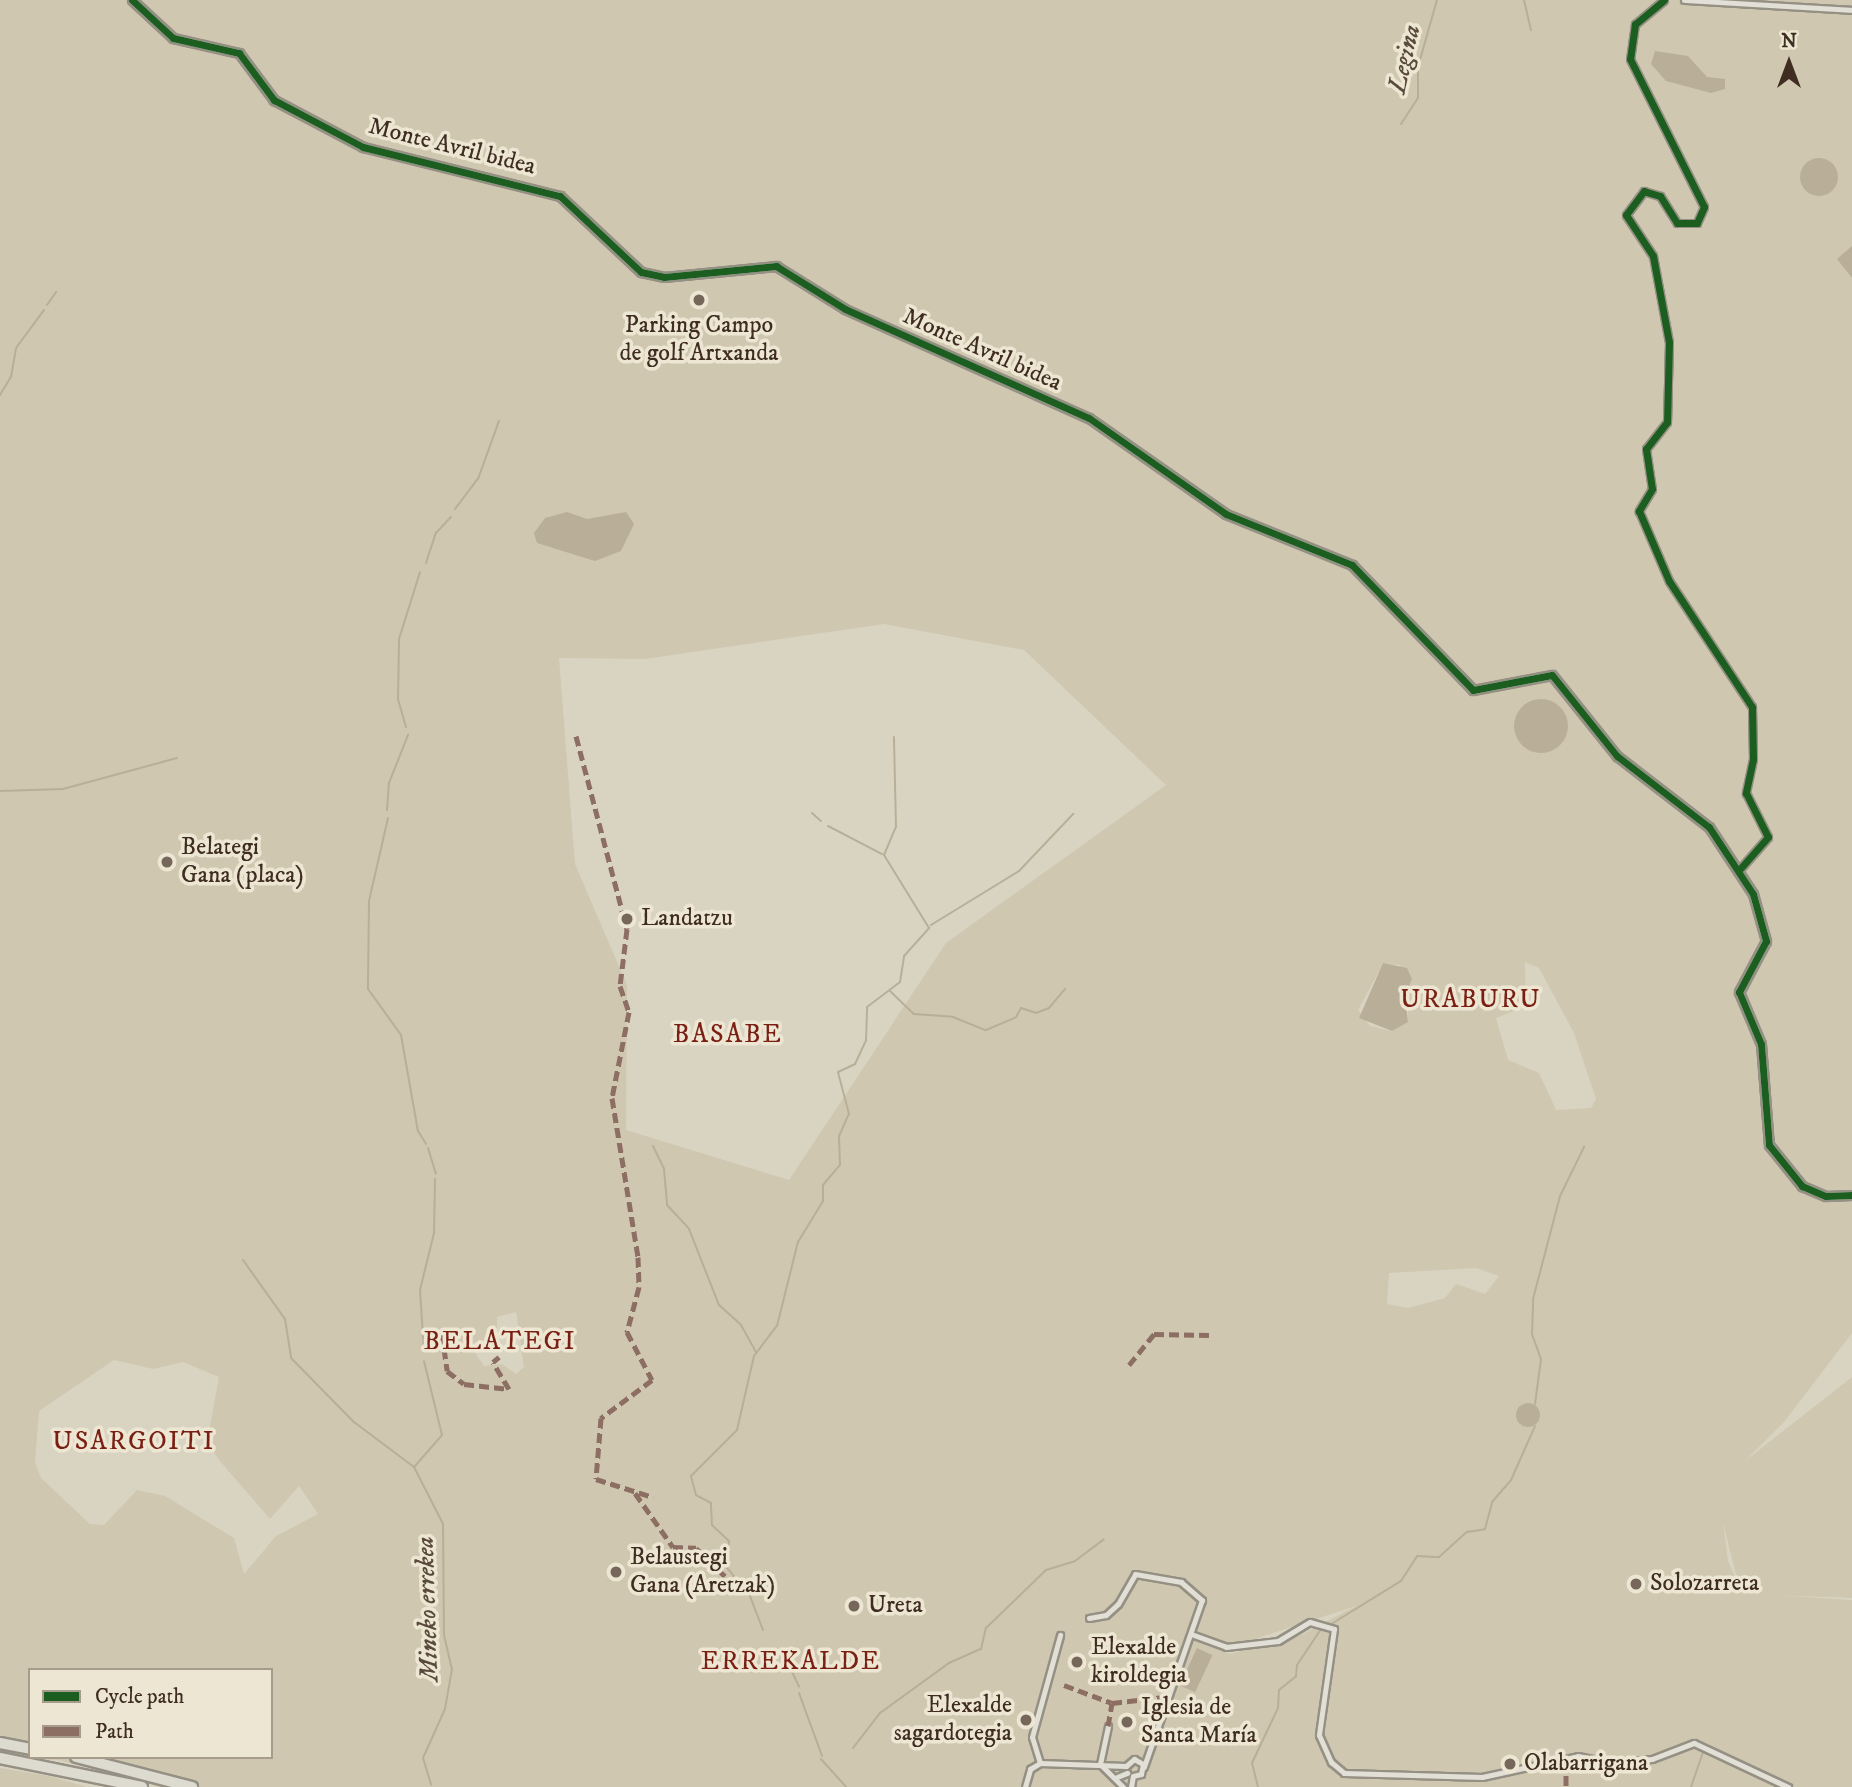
<!DOCTYPE html>
<html>
<head>
<meta charset="utf-8">
<style>
  body { margin:0 }
  #map { position:relative; width:1852px; height:1787px; overflow:hidden; background:#d9d4c2; font-family:"IM FELL DW Pica",serif }
  div>[style] { position:absolute }
  [style*='--x'] { left:calc(var(--x)*1px); top:calc(var(--y)*1px); width:calc(var(--w)*1px); rotate:calc(var(--a)*1deg) }
  .green>* { inset:0; background:#cfc7af }
  .water>* { inset:0; background:#b9af98; transform-origin:0 0 }
  .round { border-radius:50% }
  .stream>* { height:2px; margin:-1px; padding:0 1px; transform-origin:1px; border-radius:1px; background:#b9af98 }
  .roads { filter:drop-shadow(2px 0 #959084) drop-shadow(-2px 0 #959084) drop-shadow(0 2px #959084) drop-shadow(0 -2px #959084) }
  .minor>* { height:5px; margin:-2.5px; padding:0 2.5px; transform-origin:2.5px; border-radius:2.5px; background:#e2dfd6 }
  .tertiary>* { height:7px; margin:-3.5px; padding:0 3.5px; transform-origin:3.5px; border-radius:3.5px; background:#e2dfd6 }
  .motorway>* { height:10px; margin:-5px; padding:0 5px; transform-origin:5px; border-radius:5px; background:#dddad0 }
  .quiet>* { height:5px; margin-top:-2.5px; transform-origin:0; background:repeating-linear-gradient(90deg,#8d6e63 0 10px,transparent 0 15px) }
  .cycleway>* { height:7px; margin:-3.5px; padding:0 3.5px; transform-origin:3.5px; border-radius:3.5px; background:#1b5e20 }
  .dots>* { width:19px; height:19px; translate:-50% -50%; box-sizing:border-box; border:4px solid #ece6d2; border-radius:50% }
  span { translate:-50% -50%; white-space:nowrap; text-align:center; line-height:1.15; -webkit-text-stroke:7px #ece6d2; paint-order:stroke }
  .street-label { font-size:24px; color:#3f2d22 }
  .poi-label { font-size:24px; color:#3f2d22 }
  .left { translate:0 -50%; text-align:left }
  .right { translate:-100% -50%; text-align:right }
  .water-label { font-size:26px; color:#5a4a3b; font-style:italic }
  .neighbourhood-label { font-size:26px; color:#7a1f14; letter-spacing:2px }
  .legend { position:absolute; left:28px; top:1668px; width:245px; height:91px; box-sizing:border-box; background:#ece6d2; border:2px solid #a79c8c; margin:0; padding:9px 12px; list-style:none; font-size:21px; color:#3f2d22 }
  .legend li { display:flex; align-items:center; gap:14px; height:35px }
  .legend b { width:35px; border:2px solid #a79c8c }
  .north { position:absolute; left:1754px; top:28px; width:70px; height:70px; -webkit-text-stroke:5px #ece6d2; paint-order:stroke; rotate:0deg; font-size:19px; font-weight:700; line-height:28px; text-align:center; color:#3f2d22 }
  .north::after { content:''; display:block; margin:auto; width:24px; height:32px; background:#3f2d22; clip-path:polygon(50% 0,100% 100%,50% 72%,0 100%) }
</style>
</head>
<body>
<div id="map">
  <div class="green">
    <i style="clip-path:polygon(evenodd,0 0,1852px 0,1852px 1333px,1784px 1422px,1745px 1461px,1852px 1377px,1852px 1598px,1774px 1595px,1852px 1600px,1852px 1787px,160px 1787px,59px 1760px,0 1758px,0 0,884px 624px,1024px 650px,1166px 785px,946px 943px,789px 1180px,626px 1130px,627px 985px,575px 864px,559px 658px,645px 659px,884px 624px,0 0,1525px 962px,1539px 968px,1574px 1033px,1596px 1099px,1591px 1108px,1556px 1110px,1539px 1073px,1508px 1060px,1496px 1018px,1526px 1006px,1525px 962px,0 0,1383px 964px,1400px 965px,1409px 988px,1408px 1022px,1391px 1031px,1370px 1026px,1358px 1010px,1383px 964px,0 0,1476px 1268px,1499px 1276px,1485px 1294px,1456px 1284px,1445px 1298px,1408px 1308px,1387px 1304px,1389px 1273px,1476px 1268px,0 0,516px 1312px,524px 1367px,516px 1374px,502px 1364px,484px 1366px,469px 1344px,497px 1336px,497px 1317px,516px 1312px,0 0,114px 1360px,153px 1369px,183px 1362px,219px 1377px,207px 1442px,219px 1460px,270px 1519px,299px 1486px,318px 1514px,276px 1536px,244px 1574px,234px 1538px,165px 1496px,137px 1490px,104px 1525px,90px 1524px,41px 1478px,35px 1462px,39px 1411px,114px 1360px,0 0,1723px 1523px,1739px 1586px,1728px 1561px,1723px 1523px,0 0,1356px 1606px,1301px 1635px,1230px 1654px,1221px 1650px,1356px 1606px,0 0,30px 1670px,271px 1670px,271px 1757px,30px 1757px,30px 1670px)"></i>
    <i style="clip-path:polygon(0 1768px,49px 1776px,87px 1787px,0 1787px)"></i>
  </div>
  <div class="water">
    <i style="clip-path:polygon(1655px 51px,1688px 56px,1707px 77px,1725px 79px,1725px 89px,1711px 93px,1666px 81px,1651px 64px)"></i>
    <i class="round" style="left:1800px;top:158px;width:38px;height:38px"></i>
    <i style="clip-path:polygon(1852px 246px,1852px 278px,1837px 259px)"></i>
    <i style="clip-path:polygon(567px 512px,587px 519px,626px 512px,634px 524px,621px 551px,595px 561px,537px 543px,534px 533px,545px 518px)"></i>
    <i class="round" style="left:1514px;top:699px;width:54px;height:54px"></i>
    <i style="clip-path:polygon(1383px 963px,1407px 968px,1412px 979px,1405px 995px,1408px 1022px,1392px 1031px,1359px 1018px)"></i>
    <i class="round" style="left:1516px;top:1403px;width:24px;height:24px"></i>
    <i style="left:1197px;top:1648px;width:17px;height:41px;rotate:25deg"></i>
  </div>
  <div class="stream">
    <i style="--x:1524;--y:0;--w:31;--a:77"></i>
    <i style="--x:1401;--y:124;--w:31;--a:-57"></i>
    <i style="--x:1418;--y:98;--w:31;--a:-90"></i>
    <i style="--x:1418;--y:67;--w:70;--a:-74.2"></i>
    <i style="--x:47;--y:305;--w:16;--a:-55"></i>
    <i style="--x:0;--y:395;--w:21;--a:-59"></i>
    <i style="--x:11;--y:377;--w:29;--a:-80"></i>
    <i style="--x:16;--y:348;--w:47;--a:-53.6"></i>
    <i style="--x:455;--y:509;--w:38;--a:-53"></i>
    <i style="--x:478;--y:479;--w:62;--a:-70.1"></i>
    <i style="--x:426;--y:563;--w:32;--a:-72"></i>
    <i style="--x:436;--y:533;--w:22;--a:-47"></i>
    <i style="--x:406;--y:727;--w:29;--a:-106"></i>
    <i style="--x:398;--y:699;--w:60;--a:-89"></i>
    <i style="--x:399;--y:639;--w:70;--a:-72.6"></i>
    <i style="--x:0;--y:791;--w:63;--a:-1.8"></i>
    <i style="--x:63;--y:789;--w:118;--a:-15.2"></i>
    <i style="--x:387;--y:810;--w:27;--a:-86"></i>
    <i style="--x:389;--y:783;--w:52;--a:-68.4"></i>
    <i style="--x:812;--y:813;--w:12;--a:42"></i>
    <i style="--x:388;--y:818;--w:85;--a:102.9"></i>
    <i style="--x:369;--y:901;--w:88;--a:90.7"></i>
    <i style="--x:368;--y:989;--w:57;--a:54.3"></i>
    <i style="--x:401;--y:1035;--w:97;--a:80"></i>
    <i style="--x:418;--y:1131;--w:15;--a:58"></i>
    <i style="--x:828;--y:826;--w:61;--a:27.4"></i>
    <i style="--x:931;--y:925;--w:103;--a:-31.5"></i>
    <i style="--x:1019;--y:871;--w:79;--a:-46.5"></i>
    <i style="--x:890;--y:991;--w:33;--a:44"></i>
    <i style="--x:914;--y:1014;--w:39;--a:4"></i>
    <i style="--x:953;--y:1017;--w:35;--a:22"></i>
    <i style="--x:986;--y:1030;--w:33;--a:-23"></i>
    <i style="--x:1016;--y:1017;--w:10;--a:-61"></i>
    <i style="--x:1021;--y:1008;--w:16;--a:18"></i>
    <i style="--x:1036;--y:1013;--w:14;--a:-21"></i>
    <i style="--x:1049;--y:1008;--w:25;--a:-50"></i>
    <i style="--x:653;--y:1146;--w:25;--a:64"></i>
    <i style="--x:664;--y:1169;--w:36;--a:85"></i>
    <i style="--x:667;--y:1205;--w:33;--a:47"></i>
    <i style="--x:689;--y:1229;--w:82;--a:68.5"></i>
    <i style="--x:719;--y:1305;--w:30;--a:42"></i>
    <i style="--x:741;--y:1325;--w:31;--a:61"></i>
    <i style="--x:428;--y:1148;--w:27;--a:73"></i>
    <i style="--x:243;--y:1260;--w:72;--a:54.6"></i>
    <i style="--x:285;--y:1319;--w:39;--a:81"></i>
    <i style="--x:291;--y:1358;--w:90;--a:45.5"></i>
    <i style="--x:354;--y:1422;--w:75;--a:36.9"></i>
    <i style="--x:414;--y:1467;--w:64;--a:63"></i>
    <i style="--x:443;--y:1524;--w:111;--a:89.5"></i>
    <i style="--x:444;--y:1635;--w:35;--a:77"></i>
    <i style="--x:452;--y:1669;--w:41;--a:99.9"></i>
    <i style="--x:445;--y:1709;--w:54;--a:114.2"></i>
    <i style="--x:423;--y:1758;--w:28;--a:73"></i>
    <i style="--x:424;--y:1352;--w:62;--a:-93.7"></i>
    <i style="--x:420;--y:1290;--w:59;--a:-76.2"></i>
    <i style="--x:434;--y:1233;--w:54;--a:-88.9"></i>
    <i style="--x:1535;--y:1404;--w:45;--a:-82.4"></i>
    <i style="--x:1541;--y:1359;--w:27;--a:-110"></i>
    <i style="--x:1532;--y:1334;--w:35;--a:-88"></i>
    <i style="--x:1533;--y:1299;--w:106;--a:-75.3"></i>
    <i style="--x:1560;--y:1196;--w:55;--a:-63.9"></i>
    <i style="--x:415;--y:1466;--w:41;--a:-48.9"></i>
    <i style="--x:442;--y:1435;--w:76;--a:-103.7"></i>
    <i style="--x:1333;--y:1623;--w:80;--a:-31.7"></i>
    <i style="--x:1401;--y:1581;--w:30;--a:-57"></i>
    <i style="--x:1417;--y:1556;--w:22;--a:3"></i>
    <i style="--x:1439;--y:1557;--w:38;--a:-42"></i>
    <i style="--x:1467;--y:1532;--w:18;--a:-9"></i>
    <i style="--x:1485;--y:1529;--w:28;--a:-75"></i>
    <i style="--x:1492;--y:1502;--w:29;--a:-49"></i>
    <i style="--x:1511;--y:1480;--w:59;--a:-66"></i>
    <i style="--x:763;--y:1630;--w:36;--a:-111"></i>
    <i style="--x:750;--y:1596;--w:36;--a:-129"></i>
    <i style="--x:727;--y:1568;--w:27;--a:-86"></i>
    <i style="--x:729;--y:1541;--w:23;--a:-137"></i>
    <i style="--x:712;--y:1525;--w:22;--a:-93"></i>
    <i style="--x:711;--y:1503;--w:17;--a:-152"></i>
    <i style="--x:696;--y:1495;--w:20;--a:-105"></i>
    <i style="--x:691;--y:1476;--w:65;--a:-45"></i>
    <i style="--x:737;--y:1430;--w:76;--a:-77.1"></i>
    <i style="--x:754;--y:1356;--w:38;--a:-53"></i>
    <i style="--x:777;--y:1326;--w:87;--a:-76"></i>
    <i style="--x:798;--y:1242;--w:48;--a:-58.6"></i>
    <i style="--x:823;--y:1201;--w:16;--a:-90"></i>
    <i style="--x:823;--y:1185;--w:26;--a:-50"></i>
    <i style="--x:840;--y:1165;--w:29;--a:-92"></i>
    <i style="--x:839;--y:1136;--w:24;--a:-66"></i>
    <i style="--x:849;--y:1114;--w:43;--a:-104.7"></i>
    <i style="--x:838;--y:1072;--w:19;--a:-25"></i>
    <i style="--x:855;--y:1064;--w:26;--a:-65"></i>
    <i style="--x:866;--y:1040;--w:33;--a:-88"></i>
    <i style="--x:867;--y:1007;--w:41;--a:-37.1"></i>
    <i style="--x:900;--y:982;--w:26;--a:-81"></i>
    <i style="--x:904;--y:956;--w:38;--a:-48"></i>
    <i style="--x:929;--y:928;--w:86;--a:-121.7"></i>
    <i style="--x:884;--y:855;--w:30;--a:-67"></i>
    <i style="--x:896;--y:827;--w:90;--a:-91.3"></i>
    <i style="--x:788;--y:1663;--w:26;--a:65"></i>
    <i style="--x:799;--y:1693;--w:67;--a:69.9"></i>
    <i style="--x:853;--y:1748;--w:44;--a:-52.4"></i>
    <i style="--x:880;--y:1713;--w:85;--a:-35.9"></i>
    <i style="--x:949;--y:1663;--w:35;--a:-24"></i>
    <i style="--x:981;--y:1649;--w:22;--a:-77"></i>
    <i style="--x:986;--y:1628;--w:83;--a:-44"></i>
    <i style="--x:1046;--y:1570;--w:30;--a:-17"></i>
    <i style="--x:1075;--y:1561;--w:36;--a:-37"></i>
    <i style="--x:821;--y:1759;--w:38;--a:48"></i>
    <i style="--x:1258;--y:1787;--w:25;--a:-104"></i>
    <i style="--x:1252;--y:1763;--w:61;--a:-64.7"></i>
    <i style="--x:1278;--y:1708;--w:18;--a:-87"></i>
    <i style="--x:1279;--y:1690;--w:22;--a:-39"></i>
    <i style="--x:1296;--y:1676;--w:11;--a:-85"></i>
    <i style="--x:1297;--y:1665;--w:43;--a:-56.3"></i>
    <i style="--x:1691;--y:1787;--w:36;--a:-71"></i>
  </div>
  <div class="roads">
    <div class="minor">
      <i style="--x:1664;--y:0;--w:38;--a:140"></i>
      <i style="--x:1635;--y:24;--w:35;--a:98"></i>
      <i style="--x:1630;--y:59;--w:165;--a:63.4"></i>
      <i style="--x:1704;--y:207;--w:17;--a:114"></i>
      <i style="--x:1697;--y:223;--w:20;--a:180"></i>
      <i style="--x:1677;--y:223;--w:32;--a:-122"></i>
      <i style="--x:1660;--y:196;--w:17;--a:-163"></i>
      <i style="--x:1644;--y:191;--w:30;--a:127"></i>
      <i style="--x:1626;--y:215;--w:49;--a:56.6"></i>
      <i style="--x:1653;--y:256;--w:87;--a:79.5"></i>
      <i style="--x:1669;--y:342;--w:80;--a:91.4"></i>
      <i style="--x:1667;--y:422;--w:34;--a:128"></i>
      <i style="--x:1646;--y:449;--w:40;--a:81.5"></i>
      <i style="--x:1652;--y:489;--w:26;--a:121"></i>
      <i style="--x:1639;--y:511;--w:76;--a:66.8"></i>
      <i style="--x:1669;--y:581;--w:151;--a:56.6"></i>
      <i style="--x:1752;--y:707;--w:52;--a:88.9"></i>
      <i style="--x:1753;--y:759;--w:35;--a:102"></i>
      <i style="--x:1746;--y:793;--w:49;--a:63.4"></i>
      <i style="--x:1768;--y:837;--w:44;--a:131.3"></i>
      <i style="--x:1684;--y:0;--w:168;--a:3.4"></i>
      <i style="--x:1089;--y:1618;--w:17;--a:-10"></i>
      <i style="--x:1106;--y:1615;--w:16;--a:-43"></i>
      <i style="--x:1118;--y:1604;--w:34;--a:-60"></i>
      <i style="--x:1135;--y:1574;--w:47;--a:9.9"></i>
      <i style="--x:1181;--y:1582;--w:28;--a:41"></i>
      <i style="--x:1202;--y:1600;--w:177;--a:109.2"></i>
      <i style="--x:1191;--y:1634;--w:37;--a:20"></i>
      <i style="--x:1226;--y:1647;--w:52;--a:-6.6"></i>
      <i style="--x:1278;--y:1641;--w:37;--a:-31"></i>
      <i style="--x:1310;--y:1622;--w:25;--a:16"></i>
      <i style="--x:1334;--y:1629;--w:107;--a:98.1"></i>
      <i style="--x:1319;--y:1735;--w:30;--a:66"></i>
      <i style="--x:1331;--y:1762;--w:17;--a:40"></i>
      <i style="--x:1344;--y:1773;--w:138;--a:1.7"></i>
      <i style="--x:1482;--y:1777;--w:98;--a:-12.3"></i>
      <i style="--x:1578;--y:1756;--w:34;--a:12"></i>
      <i style="--x:1611;--y:1763;--w:41;--a:-5.6"></i>
      <i style="--x:1652;--y:1759;--w:45;--a:-20.9"></i>
      <i style="--x:1694;--y:1743;--w:104;--a:25.1"></i>
      <i style="--x:1040;--y:1763;--w:27;--a:-107"></i>
      <i style="--x:1032;--y:1737;--w:106;--a:-74.6"></i>
      <i style="--x:1100;--y:1764;--w:39;--a:-78"></i>
      <i style="--x:1100;--y:1764;--w:33;--a:45"></i>
      <i style="--x:1126;--y:1766;--w:11;--a:-41"></i>
      <i style="--x:1134;--y:1759;--w:10;--a:29"></i>
      <i style="--x:1143;--y:1764;--w:10;--a:101"></i>
      <i style="--x:1141;--y:1774;--w:8;--a:166"></i>
      <i style="--x:1117;--y:1777;--w:11;--a:-22"></i>
      <i style="--x:1025;--y:1787;--w:19;--a:-74"></i>
      <i style="--x:1030;--y:1769;--w:12;--a:-31"></i>
      <i style="--x:1040;--y:1763;--w:86;--a:2"></i>
      <i style="--x:1131;--y:1787;--w:11;--a:-80"></i>
    </div>
    <div class="tertiary">
      <i style="--x:132;--y:0;--w:56;--a:42.8"></i>
      <i style="--x:173;--y:38;--w:68;--a:12.8"></i>
      <i style="--x:239;--y:53;--w:59;--a:53.3"></i>
      <i style="--x:274;--y:100;--w:101;--a:27.8"></i>
      <i style="--x:363;--y:147;--w:203;--a:14"></i>
      <i style="--x:560;--y:196;--w:111;--a:43.2"></i>
      <i style="--x:641;--y:272;--w:24;--a:12"></i>
      <i style="--x:664;--y:277;--w:113;--a:-5.6"></i>
      <i style="--x:776;--y:266;--w:81;--a:31.9"></i>
      <i style="--x:845;--y:309;--w:267;--a:24.1"></i>
      <i style="--x:1089;--y:418;--w:167;--a:35"></i>
      <i style="--x:1226;--y:514;--w:136;--a:22"></i>
      <i style="--x:1352;--y:565;--w:174;--a:45.9"></i>
      <i style="--x:1473;--y:690;--w:80;--a:-10.8"></i>
      <i style="--x:1552;--y:675;--w:104;--a:51.3"></i>
      <i style="--x:1617;--y:756;--w:116;--a:37.7"></i>
      <i style="--x:1709;--y:827;--w:80;--a:56.7"></i>
      <i style="--x:1753;--y:894;--w:49;--a:74.5"></i>
      <i style="--x:1766;--y:941;--w:58;--a:117.9"></i>
      <i style="--x:1739;--y:992;--w:56;--a:67.1"></i>
      <i style="--x:1761;--y:1044;--w:101;--a:85.5"></i>
      <i style="--x:1769;--y:1145;--w:53;--a:51.2"></i>
      <i style="--x:1802;--y:1186;--w:26;--a:23"></i>
      <i style="--x:1826;--y:1196;--w:26;--a:-2"></i>
    </div>
    <div class="motorway">
      <i style="--x:0;--y:1743;--w:31;--a:11"></i>
      <i style="--x:76;--y:1757;--w:120;--a:14.5"></i>
      <i style="--x:0;--y:1758;--w:145;--a:11.5"></i>
    </div>
  </div>
  <div class="quiet">
    <i style="--x:576;--y:736;--w:200;--a:75.2"></i>
    <i style="--x:627;--y:929;--w:57;--a:97"></i>
    <i style="--x:620;--y:986;--w:28;--a:71"></i>
    <i style="--x:629;--y:1012;--w:88;--a:101.2"></i>
    <i style="--x:612;--y:1098;--w:161;--a:80.7"></i>
    <i style="--x:638;--y:1257;--w:30;--a:88"></i>
    <i style="--x:639;--y:1287;--w:47;--a:104.9"></i>
    <i style="--x:627;--y:1332;--w:54;--a:62.5"></i>
    <i style="--x:652;--y:1380;--w:64;--a:143.3"></i>
    <i style="--x:601;--y:1418;--w:61;--a:94.7"></i>
    <i style="--x:596;--y:1479;--w:60;--a:17.5"></i>
    <i style="--x:442;--y:1334;--w:37;--a:82"></i>
    <i style="--x:447;--y:1371;--w:21;--a:37"></i>
    <i style="--x:464;--y:1384;--w:45;--a:6.3"></i>
    <i style="--x:509;--y:1389;--w:31;--a:-121"></i>
    <i style="--x:493;--y:1362;--w:8;--a:-40"></i>
    <i style="--x:1129;--y:1365;--w:40;--a:-51"></i>
    <i style="--x:1154;--y:1334;--w:55;--a:1"></i>
    <i style="--x:635;--y:1493;--w:66;--a:54.9"></i>
    <i style="--x:673;--y:1547;--w:23;--a:2"></i>
    <i style="--x:696;--y:1548;--w:43;--a:44.1"></i>
    <i style="--x:1064;--y:1685;--w:51;--a:20.6"></i>
    <i style="--x:1108;--y:1726;--w:23;--a:-80"></i>
    <i style="--x:1112;--y:1703;--w:52;--a:-6.6"></i>
    <i style="--x:1566;--y:1761;--w:26;--a:90"></i>
  </div>
  <div class="cycleway">
    <i style="--x:132;--y:0;--w:56;--a:42.8"></i>
    <i style="--x:173;--y:38;--w:68;--a:12.8"></i>
    <i style="--x:239;--y:53;--w:59;--a:53.3"></i>
    <i style="--x:274;--y:100;--w:101;--a:27.8"></i>
    <i style="--x:363;--y:147;--w:203;--a:14"></i>
    <i style="--x:560;--y:196;--w:111;--a:43.2"></i>
    <i style="--x:641;--y:272;--w:24;--a:12"></i>
    <i style="--x:664;--y:277;--w:113;--a:-5.6"></i>
    <i style="--x:776;--y:266;--w:81;--a:31.9"></i>
    <i style="--x:845;--y:309;--w:267;--a:24.1"></i>
    <i style="--x:1089;--y:418;--w:167;--a:35"></i>
    <i style="--x:1226;--y:514;--w:136;--a:22"></i>
    <i style="--x:1352;--y:565;--w:174;--a:45.9"></i>
    <i style="--x:1473;--y:690;--w:80;--a:-10.8"></i>
    <i style="--x:1552;--y:675;--w:104;--a:51.3"></i>
    <i style="--x:1617;--y:756;--w:116;--a:37.7"></i>
    <i style="--x:1709;--y:827;--w:80;--a:56.7"></i>
    <i style="--x:1753;--y:894;--w:49;--a:74.5"></i>
    <i style="--x:1766;--y:941;--w:58;--a:117.9"></i>
    <i style="--x:1739;--y:992;--w:56;--a:67.1"></i>
    <i style="--x:1761;--y:1044;--w:101;--a:85.5"></i>
    <i style="--x:1769;--y:1145;--w:53;--a:51.2"></i>
    <i style="--x:1802;--y:1186;--w:26;--a:23"></i>
    <i style="--x:1826;--y:1196;--w:26;--a:-2"></i>
    <i style="--x:1664;--y:0;--w:38;--a:140"></i>
    <i style="--x:1635;--y:24;--w:35;--a:98"></i>
    <i style="--x:1630;--y:59;--w:165;--a:63.4"></i>
    <i style="--x:1704;--y:207;--w:17;--a:114"></i>
    <i style="--x:1697;--y:223;--w:20;--a:180"></i>
    <i style="--x:1677;--y:223;--w:32;--a:-122"></i>
    <i style="--x:1660;--y:196;--w:17;--a:-163"></i>
    <i style="--x:1644;--y:191;--w:30;--a:127"></i>
    <i style="--x:1626;--y:215;--w:49;--a:56.6"></i>
    <i style="--x:1653;--y:256;--w:87;--a:79.5"></i>
    <i style="--x:1669;--y:342;--w:80;--a:91.4"></i>
    <i style="--x:1667;--y:422;--w:34;--a:128"></i>
    <i style="--x:1646;--y:449;--w:40;--a:81.5"></i>
    <i style="--x:1652;--y:489;--w:26;--a:121"></i>
    <i style="--x:1639;--y:511;--w:76;--a:66.8"></i>
    <i style="--x:1669;--y:581;--w:151;--a:56.6"></i>
    <i style="--x:1752;--y:707;--w:52;--a:88.9"></i>
    <i style="--x:1753;--y:759;--w:35;--a:102"></i>
    <i style="--x:1746;--y:793;--w:49;--a:63.4"></i>
    <i style="--x:1768;--y:837;--w:44;--a:131.3"></i>
  </div>
  <div class="dots">
    <i style="left:699px;top:300px;background:#75675a"></i>
    <i style="left:167px;top:862px;background:#75675a"></i>
    <i style="left:627px;top:919px;background:#75675a"></i>
    <i style="left:616px;top:1572px;background:#75675a"></i>
    <i style="left:1636px;top:1584px;background:#75675a"></i>
    <i style="left:854px;top:1606px;background:#75675a"></i>
    <i style="left:1077px;top:1662px;background:#75675a"></i>
    <i style="left:1026px;top:1720px;background:#75675a"></i>
    <i style="left:1127px;top:1722px;background:#75675a"></i>
    <i style="left:1510px;top:1764px;background:#75675a"></i>
  </div>
  <div class="street-label">
    <span style="left:452px;top:147px;rotate:14deg">Monte Avril bidea</span>
    <span style="left:982px;top:350px;rotate:24deg">Monte Avril bidea</span>
  </div>
  <div class="poi-label">
    <span style="left:699px;top:340px">Parking Campo<br>de golf Artxanda</span>
    <span class="left" style="left:181px;top:862px">Belategi<br>Gana (placa)</span>
    <span class="left" style="left:641px;top:919px">Landatzu</span>
    <span class="left" style="left:630px;top:1572px">Belaustegi<br>Gana (Aretzak)</span>
    <span class="left" style="left:1650px;top:1584px">Solozarreta</span>
    <span class="left" style="left:868px;top:1606px">Ureta</span>
    <span class="left" style="left:1091px;top:1662px">Elexalde<br>kiroldegia</span>
    <span class="right" style="left:1012px;top:1720px">Elexalde<br>sagardotegia</span>
    <span class="left" style="left:1141px;top:1722px">Iglesia de<br>Santa María</span>
    <span class="left" style="left:1524px;top:1764px">Olabarrigana</span>
  </div>
  <div class="water-label">
    <span style="left:1405px;top:59px;rotate:-77deg">Legina</span>
    <span style="left:428px;top:1609px;rotate:-92deg">Mineko errekea</span>
  </div>
  <div class="neighbourhood-label">
    <span style="left:1471px;top:1000px">URABURU</span>
    <span style="left:728px;top:1035px">BASABE</span>
    <span style="left:500px;top:1342px">BELATEGI</span>
    <span style="left:134px;top:1442px">USARGOITI</span>
    <span style="left:791px;top:1662px">ERREKALDE</span>
  </div>
  <ul class="legend">
  <li><b style="height:9px;background:#1b5e20"></b>Cycle path</li>
  <li><b style="height:9px;background:#8d6e63"></b>Path</li>
  </ul>
  <div class="north">N</div>
</div>
</body>
</html>
